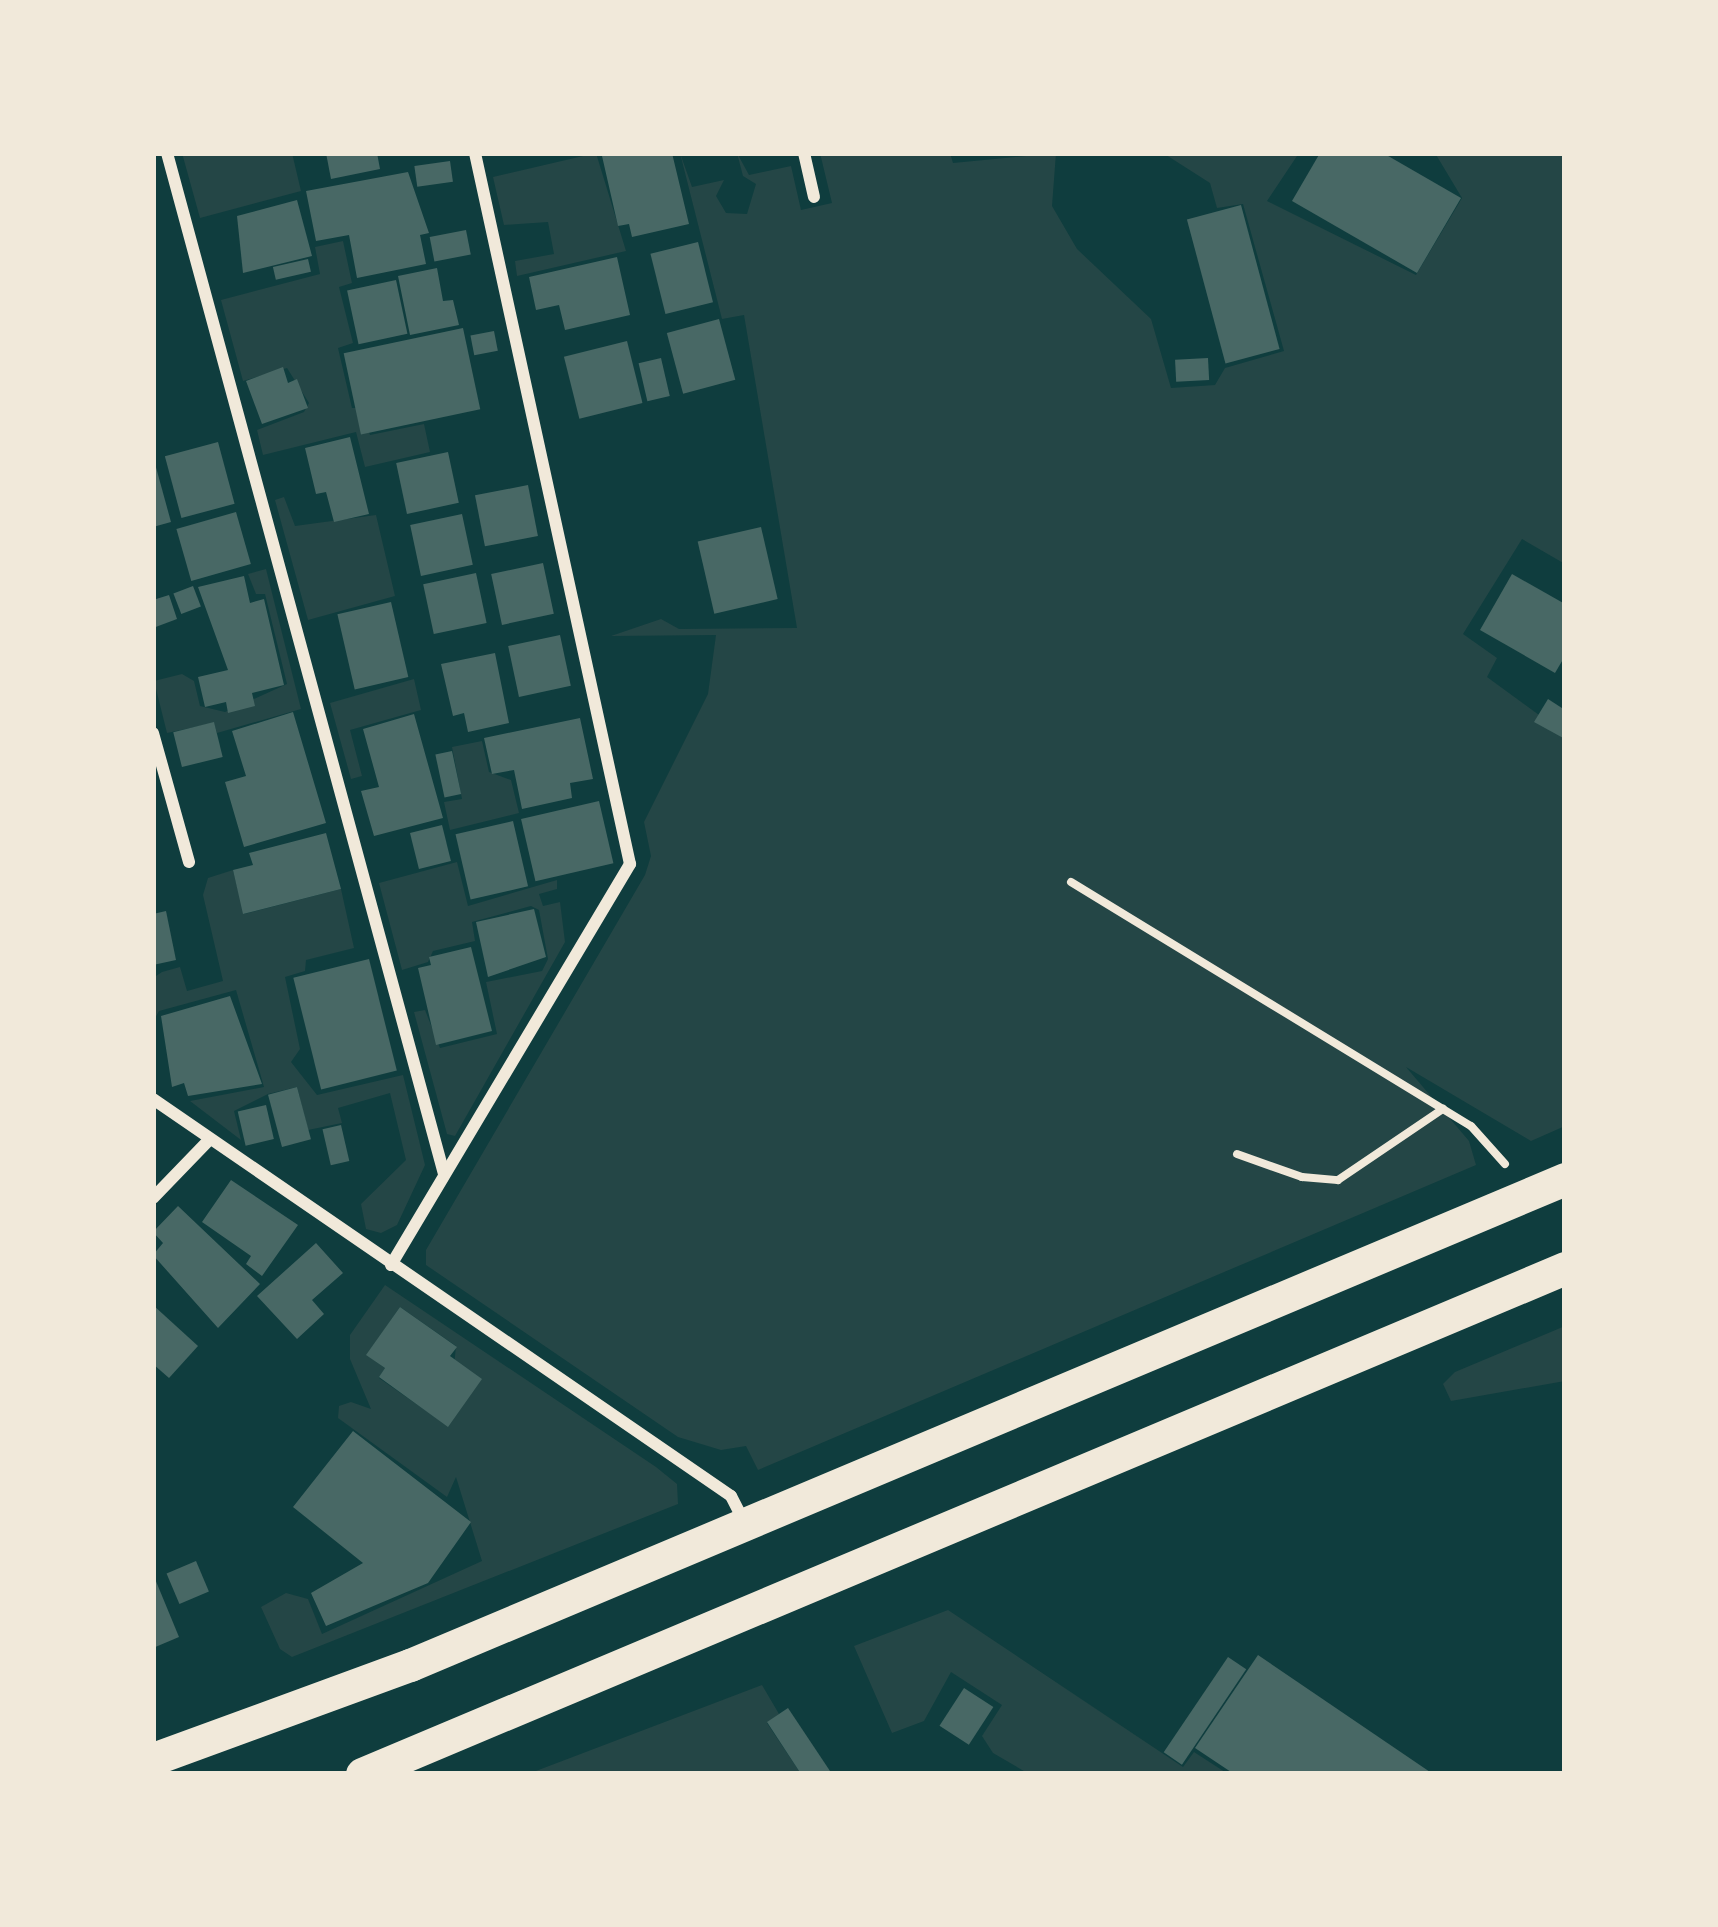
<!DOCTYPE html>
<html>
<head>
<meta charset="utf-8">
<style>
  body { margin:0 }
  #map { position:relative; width:1718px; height:1927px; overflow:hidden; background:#0f3d3e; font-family:"Fira Sans Condensed",sans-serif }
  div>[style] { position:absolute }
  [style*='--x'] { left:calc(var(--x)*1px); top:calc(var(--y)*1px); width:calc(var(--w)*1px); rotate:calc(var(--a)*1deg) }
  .green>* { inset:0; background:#244646 }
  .building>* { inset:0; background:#486865; transform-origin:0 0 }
  .path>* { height:8px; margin:-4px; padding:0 4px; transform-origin:4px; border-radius:4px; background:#f1e9da }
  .minor>* { height:12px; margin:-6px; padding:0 6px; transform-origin:6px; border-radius:6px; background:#f1e9da }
  .trunk>* { height:33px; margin:-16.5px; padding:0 16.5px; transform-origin:16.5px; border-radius:16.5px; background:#f1e9da }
  span { translate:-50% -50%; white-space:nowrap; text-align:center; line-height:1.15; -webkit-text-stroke:10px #f1e9da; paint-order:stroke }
  .frame { position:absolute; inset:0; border:156px solid #f1e9da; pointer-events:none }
</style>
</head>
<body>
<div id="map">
  <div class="green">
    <i style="clip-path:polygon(182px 153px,292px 153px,301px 191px,200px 218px)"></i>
    <i style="clip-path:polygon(596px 153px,626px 251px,517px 276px,515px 261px,554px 254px,548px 222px,504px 225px,493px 177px)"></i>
    <i style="clip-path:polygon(680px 153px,692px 187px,724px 180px,716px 196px,726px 213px,747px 214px,756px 184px,743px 176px,737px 153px,749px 175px,791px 166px,801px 210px,832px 203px,820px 153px,950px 153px,953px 163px,1056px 153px,1052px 206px,1077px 249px,1151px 319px,1171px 388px,1215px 385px,1225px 368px,1284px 351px,1243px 204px,1217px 208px,1210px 183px,1163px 153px,1299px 153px,1267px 201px,1416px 275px,1462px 198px,1435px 153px,1565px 153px,1565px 564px,1522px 539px,1463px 634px,1497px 658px,1487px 677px,1565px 734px,1565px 1126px,1531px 1141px,1406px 1067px,1469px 1141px,1476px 1165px,758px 1470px,746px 1446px,721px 1450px,678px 1437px,426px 1265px,426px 1250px,645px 875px,651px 856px,644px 822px,708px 694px,716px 635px,611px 636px,661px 619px,679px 629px,797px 628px,744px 315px,722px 319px)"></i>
    <i style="clip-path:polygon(343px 241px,352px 283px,339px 287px,353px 343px,338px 348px,352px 408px,361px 408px,370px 435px,424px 424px,430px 452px,365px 467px,356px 432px,263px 455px,257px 430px,304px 412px,309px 403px,287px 368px,243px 381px,221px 300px,320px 274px,315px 247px)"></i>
    <i style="clip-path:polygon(284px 497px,295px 526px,376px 515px,395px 596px,308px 620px,275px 500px)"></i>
    <i style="clip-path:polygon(266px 569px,301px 709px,217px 733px,214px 723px,167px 733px,154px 681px,182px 674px,194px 681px,200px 706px,225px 712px,287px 684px,265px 594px,256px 594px,248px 574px)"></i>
    <i style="clip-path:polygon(414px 679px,421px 710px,350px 730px,362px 776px,351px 779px,330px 703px)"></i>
    <i style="clip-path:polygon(482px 741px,489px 772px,511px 780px,519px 813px,450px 830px,444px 802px,462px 799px,452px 747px)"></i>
    <i style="clip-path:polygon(457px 862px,468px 906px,557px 880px,557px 889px,539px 894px,543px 906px,560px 902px,565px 942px,455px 1136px,447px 1134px,414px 1012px,425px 1010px,440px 1048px,497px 1034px,486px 982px,542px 971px,548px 959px,539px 910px,531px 906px,472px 922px,475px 941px,433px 951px,428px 962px,402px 970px,379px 883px)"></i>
    <i style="clip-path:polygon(233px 870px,244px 914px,341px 889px,354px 948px,306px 960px,305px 971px,285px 977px,300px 1049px,291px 1062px,317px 1095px,403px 1075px,425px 1165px,397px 1225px,381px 1233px,366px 1229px,361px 1204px,406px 1160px,390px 1093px,338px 1108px,342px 1123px,308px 1130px,297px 1087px,268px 1094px,234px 1111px,241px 1140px,190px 1101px,264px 1087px,236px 990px,159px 1011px,153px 1022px,153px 978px,162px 972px,180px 967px,187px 991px,223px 981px,203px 895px,208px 878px)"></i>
    <i style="clip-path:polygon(evenodd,385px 1285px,656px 1467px,677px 1484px,678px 1504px,292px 1657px,280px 1649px,261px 1607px,286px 1593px,308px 1599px,322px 1634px,482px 1561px,456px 1477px,447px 1497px,338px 1418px,339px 1406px,351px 1402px,371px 1409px,350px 1359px,350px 1335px,385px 1285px,400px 1307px,456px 1346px,448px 1426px,379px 1378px,385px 1368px,367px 1355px,400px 1307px)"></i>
    <i style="clip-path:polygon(1565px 1326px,1565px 1381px,1451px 1401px,1443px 1384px,1455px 1372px)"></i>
    <i style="clip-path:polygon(948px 1610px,1183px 1767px,1194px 1752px,1228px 1774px,1029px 1774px,993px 1753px,982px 1736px,1002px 1705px,951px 1672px,924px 1721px,892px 1733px,854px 1646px)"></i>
    <i style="clip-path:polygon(762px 1685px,779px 1714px,767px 1723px,801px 1774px,528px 1774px)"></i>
  </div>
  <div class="building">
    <i style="clip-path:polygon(326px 153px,377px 153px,380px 169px,331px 179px)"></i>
    <i style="clip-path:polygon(672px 153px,689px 224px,632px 237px,629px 224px,618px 226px,602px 156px)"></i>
    <i style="clip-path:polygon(1320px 153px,1383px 153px,1461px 198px,1417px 273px,1292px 201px)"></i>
    <i style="left:450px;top:161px;width:21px;height:36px;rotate:82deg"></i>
    <i style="clip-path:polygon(408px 172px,429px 233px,420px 235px,426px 264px,357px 278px,349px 235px,316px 241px,306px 191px)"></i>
    <i style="clip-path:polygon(297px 200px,312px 256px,243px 273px,237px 216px)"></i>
    <i style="left:1241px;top:205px;width:149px;height:56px;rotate:75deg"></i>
    <i style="left:466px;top:230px;width:25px;height:37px;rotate:79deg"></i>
    <i style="left:698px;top:242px;width:62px;height:49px;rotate:76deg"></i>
    <i style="clip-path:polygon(617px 257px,630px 315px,565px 330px,559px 305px,536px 310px,529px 277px)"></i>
    <i style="left:308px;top:259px;width:13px;height:36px;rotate:77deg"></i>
    <i style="clip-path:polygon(437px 268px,443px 301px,453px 300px,459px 325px,410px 335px,398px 276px)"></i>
    <i style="left:396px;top:280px;width:55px;height:50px;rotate:78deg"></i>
    <i style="left:719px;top:319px;width:63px;height:54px;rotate:75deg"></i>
    <i style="left:463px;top:328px;width:83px;height:122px;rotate:78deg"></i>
    <i style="left:494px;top:331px;width:20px;height:24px;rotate:79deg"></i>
    <i style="left:627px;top:341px;width:64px;height:65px;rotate:76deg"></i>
    <i style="left:661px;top:358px;width:39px;height:23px;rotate:77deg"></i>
    <i style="left:1208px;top:358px;width:22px;height:33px;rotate:87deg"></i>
    <i style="clip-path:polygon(283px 367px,288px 383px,297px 379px,308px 408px,262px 424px,246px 381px)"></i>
    <i style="clip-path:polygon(350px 437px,369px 514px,334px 522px,326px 492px,316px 494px,305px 448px)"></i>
    <i style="left:218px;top:442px;width:64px;height:55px;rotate:75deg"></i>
    <i style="left:448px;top:452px;width:52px;height:53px;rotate:78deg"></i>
    <i style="clip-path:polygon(154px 460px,171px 522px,153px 527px,153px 461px)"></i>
    <i style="left:528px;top:485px;width:52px;height:54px;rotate:79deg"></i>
    <i style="left:236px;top:512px;width:54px;height:62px;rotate:74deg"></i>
    <i style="left:462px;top:514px;width:52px;height:53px;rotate:78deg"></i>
    <i style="left:761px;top:527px;width:74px;height:65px;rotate:77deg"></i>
    <i style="left:543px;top:563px;width:52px;height:53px;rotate:78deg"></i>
    <i style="left:476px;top:573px;width:51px;height:54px;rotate:78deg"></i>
    <i style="clip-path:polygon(1512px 574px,1565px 604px,1565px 656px,1555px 673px,1480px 630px)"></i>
    <i style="clip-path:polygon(244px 576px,250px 603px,264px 599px,284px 685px,252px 693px,255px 706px,228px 713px,226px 702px,205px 707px,198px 677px,228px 670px,198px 587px)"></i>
    <i style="left:193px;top:586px;width:22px;height:21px;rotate:69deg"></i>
    <i style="clip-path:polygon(169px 595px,177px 619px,153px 628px,153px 600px)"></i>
    <i style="left:391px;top:602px;width:77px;height:55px;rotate:77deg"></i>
    <i style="left:560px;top:635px;width:52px;height:53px;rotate:78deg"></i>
    <i style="clip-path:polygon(495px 653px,509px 723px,468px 732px,464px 713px,453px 716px,441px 664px)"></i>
    <i style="clip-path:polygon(1548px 699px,1565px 710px,1565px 739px,1534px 722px)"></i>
    <i style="clip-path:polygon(293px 712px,326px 823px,244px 847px,225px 782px,246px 776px,232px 731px)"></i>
    <i style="clip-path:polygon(414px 714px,443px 818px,374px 836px,361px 791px,379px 787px,363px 729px)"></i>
    <i style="clip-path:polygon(580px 718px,593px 779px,570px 783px,572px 798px,522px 809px,514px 770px,492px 774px,484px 738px)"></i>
    <i style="left:214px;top:722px;width:36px;height:42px;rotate:76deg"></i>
    <i style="left:452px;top:751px;width:44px;height:17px;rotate:78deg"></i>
    <i style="left:599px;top:801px;width:64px;height:80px;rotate:77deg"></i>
    <i style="left:513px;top:821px;width:67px;height:59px;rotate:77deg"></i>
    <i style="left:442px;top:825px;width:37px;height:33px;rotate:76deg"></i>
    <i style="clip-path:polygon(326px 833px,341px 889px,243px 914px,233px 870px,253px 865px,249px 853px)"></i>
    <i style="clip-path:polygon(534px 909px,546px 957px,488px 977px,476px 922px)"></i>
    <i style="clip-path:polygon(166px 911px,176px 960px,153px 965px,153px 914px)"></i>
    <i style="clip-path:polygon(471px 947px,492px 1031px,436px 1045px,418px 968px,431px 965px,429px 957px)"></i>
    <i style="left:369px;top:959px;width:115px;height:78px;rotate:76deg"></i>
    <i style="clip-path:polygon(230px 996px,262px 1084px,188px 1096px,184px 1083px,172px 1087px,161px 1016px)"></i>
    <i style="left:297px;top:1087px;width:54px;height:30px;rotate:75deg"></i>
    <i style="left:266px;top:1105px;width:35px;height:29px;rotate:77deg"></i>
    <i style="left:341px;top:1125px;width:37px;height:19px;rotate:77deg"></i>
    <i style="clip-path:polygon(231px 1180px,298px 1225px,262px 1276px,246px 1264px,251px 1256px,202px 1222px)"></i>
    <i style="clip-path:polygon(178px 1206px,260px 1284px,218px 1328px,153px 1255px,163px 1243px,153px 1232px)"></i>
    <i style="clip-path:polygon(316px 1243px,343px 1273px,312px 1300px,324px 1314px,297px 1339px,257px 1296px)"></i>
    <i style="clip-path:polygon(153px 1305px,198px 1346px,169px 1378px,153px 1364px)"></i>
    <i style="clip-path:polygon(400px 1307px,457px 1347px,450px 1356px,482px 1379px,448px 1427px,379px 1377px,385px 1368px,366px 1355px)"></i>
    <i style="clip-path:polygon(353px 1431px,471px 1522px,428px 1583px,326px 1626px,311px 1593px,363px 1563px,293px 1507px)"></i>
    <i style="left:196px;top:1561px;width:33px;height:32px;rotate:67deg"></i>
    <i style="clip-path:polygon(153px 1574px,179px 1637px,153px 1648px)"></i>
    <i style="clip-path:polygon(1258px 1655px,1433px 1774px,1234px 1774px,1195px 1748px)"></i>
    <i style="left:1228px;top:1657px;width:22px;height:115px;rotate:34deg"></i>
    <i style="left:964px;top:1688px;width:35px;height:45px;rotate:33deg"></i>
    <i style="clip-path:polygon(788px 1708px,832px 1774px,801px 1774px,767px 1722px)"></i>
  </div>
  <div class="path">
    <i style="--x:1071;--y:882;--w:469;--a:31.4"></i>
    <i style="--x:1471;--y:1126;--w:51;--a:48.2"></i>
    <i style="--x:1237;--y:1154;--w:69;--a:19.5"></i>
    <i style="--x:1302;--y:1177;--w:36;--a:5"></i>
    <i style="--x:1338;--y:1180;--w:127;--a:-34.1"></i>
  </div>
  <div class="minor">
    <i style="--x:167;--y:153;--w:1058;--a:74.82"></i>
    <i style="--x:804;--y:153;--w:45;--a:77.2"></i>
    <i style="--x:153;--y:733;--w:134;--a:74.4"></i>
    <i style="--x:153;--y:1099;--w:701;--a:34.48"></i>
    <i style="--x:731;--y:1496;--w:27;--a:63"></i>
    <i style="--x:153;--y:1198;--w:82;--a:-46"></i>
    <i style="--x:391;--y:1265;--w:467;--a:-59.2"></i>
    <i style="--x:630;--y:864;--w:728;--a:-102.3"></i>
  </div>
  <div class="trunk">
    <i style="--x:153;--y:1759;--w:274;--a:-20.1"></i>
    <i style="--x:410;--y:1665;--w:1253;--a:-22.82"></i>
    <i style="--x:362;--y:1774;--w:1305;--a:-22.81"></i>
  </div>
  <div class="frame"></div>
</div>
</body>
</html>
